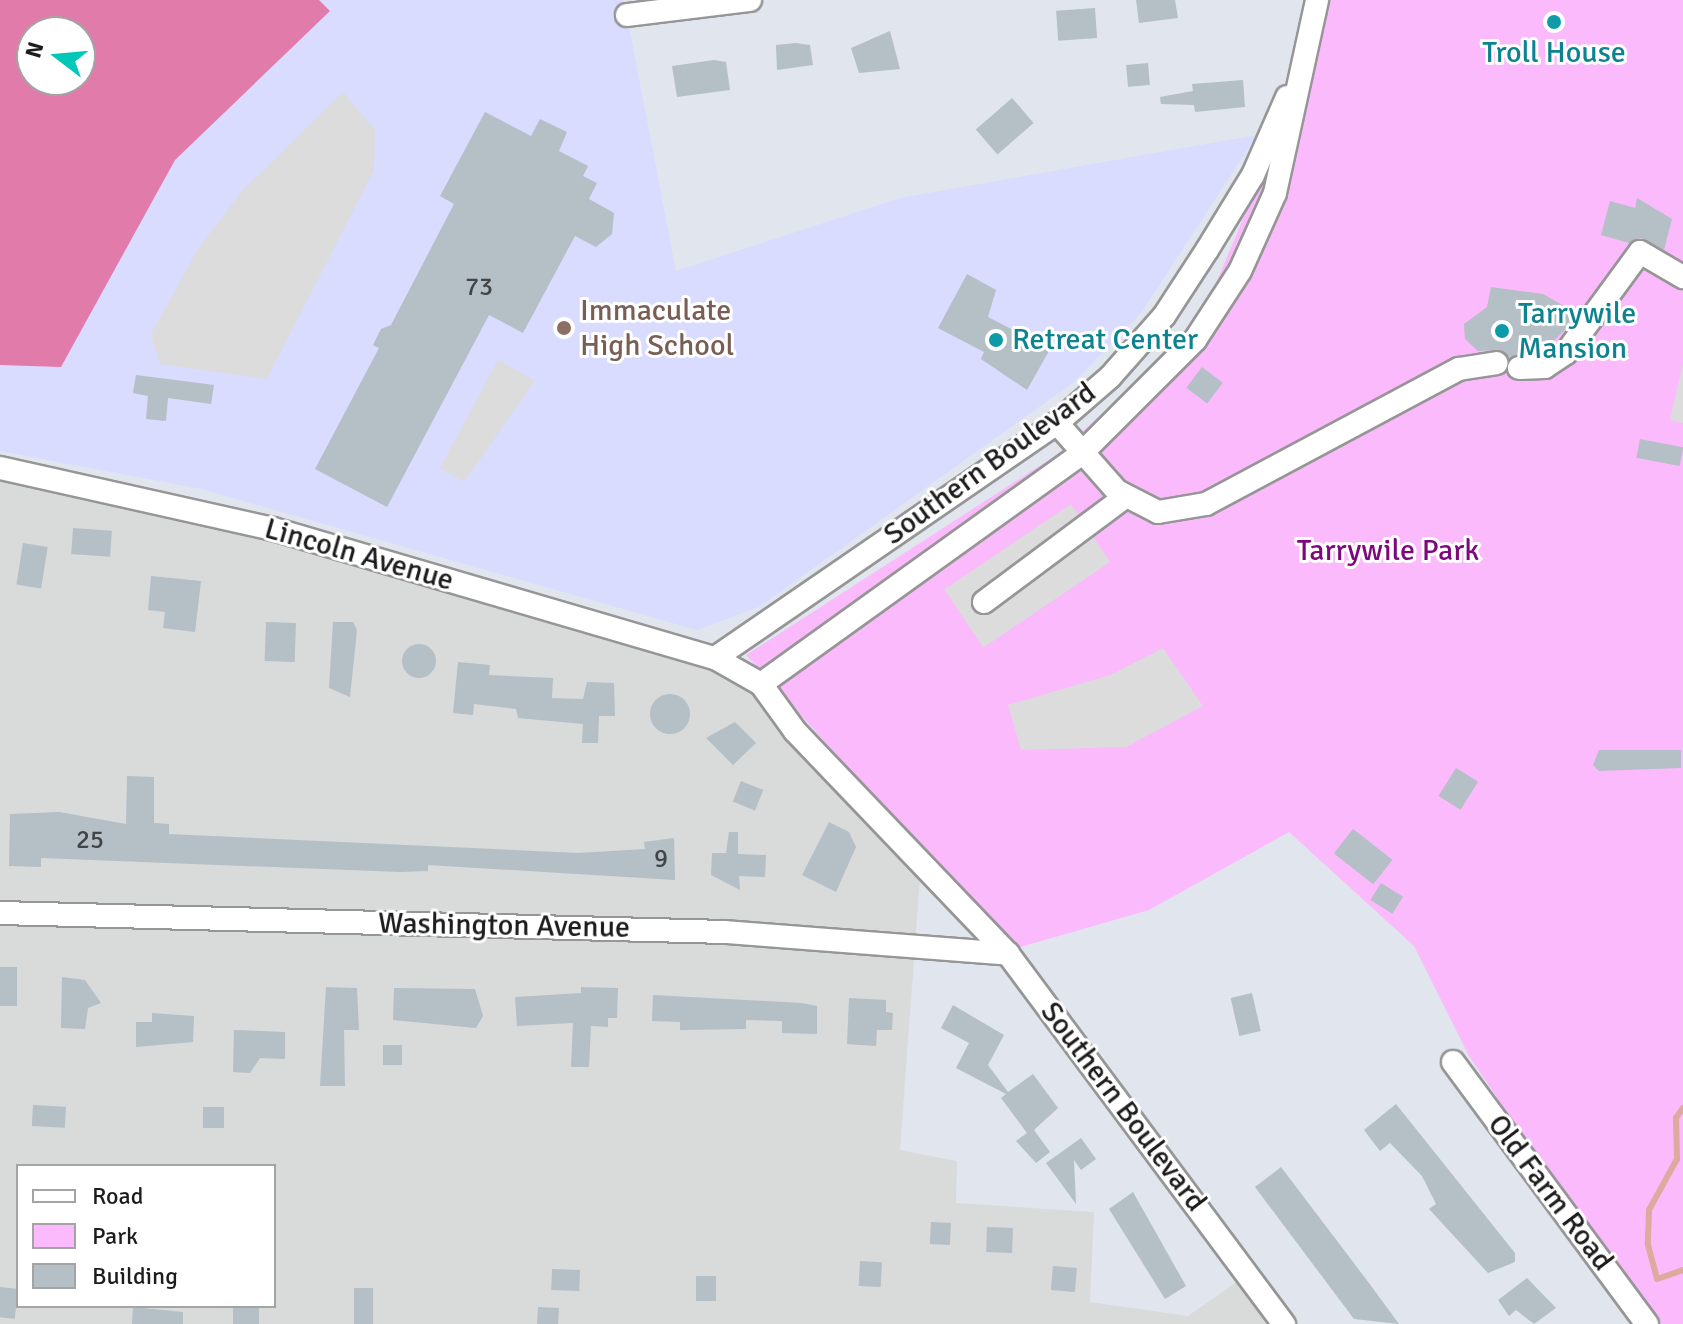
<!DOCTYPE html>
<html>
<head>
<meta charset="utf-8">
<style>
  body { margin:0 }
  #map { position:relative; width:1683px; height:1324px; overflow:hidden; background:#e1e6ee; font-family:Signika,sans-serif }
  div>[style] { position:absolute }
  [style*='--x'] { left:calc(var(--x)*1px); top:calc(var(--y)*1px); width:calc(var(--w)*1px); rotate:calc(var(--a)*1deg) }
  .residential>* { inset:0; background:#d9dada }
  .education>* { inset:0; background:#d9dbff }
  .park>* { inset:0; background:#fbbafb }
  .pitch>* { inset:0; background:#e17ba9 }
  .parking>* { inset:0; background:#dcdcdc; transform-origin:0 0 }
  .stream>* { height:6px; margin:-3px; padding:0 3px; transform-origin:3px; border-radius:3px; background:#dea99f }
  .building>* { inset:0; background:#b4bfc6; transform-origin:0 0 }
  .round { border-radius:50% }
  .roads { filter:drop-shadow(2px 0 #969696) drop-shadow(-2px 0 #969696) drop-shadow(0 2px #969696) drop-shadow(0 -2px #969696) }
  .minor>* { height:22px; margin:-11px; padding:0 11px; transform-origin:11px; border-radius:11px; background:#fff }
  .dots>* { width:22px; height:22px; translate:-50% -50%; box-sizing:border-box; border:4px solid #fff; border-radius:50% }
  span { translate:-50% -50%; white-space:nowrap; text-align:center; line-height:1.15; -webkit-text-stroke:6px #fff; paint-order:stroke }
  .number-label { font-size:26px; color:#424546 }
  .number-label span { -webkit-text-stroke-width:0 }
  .culture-label { font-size:30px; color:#0d838f }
  .left { translate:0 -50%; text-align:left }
  .education-label { font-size:30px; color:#785e54 }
  .street-label { font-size:30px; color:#1c1c1c }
  .park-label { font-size:30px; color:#7d077b }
  .legend { position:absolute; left:16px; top:1164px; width:260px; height:144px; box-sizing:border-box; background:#fff; border:2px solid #a4a4a4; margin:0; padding:10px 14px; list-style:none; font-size:24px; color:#1c1c1c }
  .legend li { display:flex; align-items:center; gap:16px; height:40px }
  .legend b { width:40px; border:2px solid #a4a4a4 }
  .north { position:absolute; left:16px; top:16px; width:80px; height:80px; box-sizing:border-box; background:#fff; border:2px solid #a4a4a4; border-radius:50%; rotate:286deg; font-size:22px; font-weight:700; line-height:32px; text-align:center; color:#1c1c1c }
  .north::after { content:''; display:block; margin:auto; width:28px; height:36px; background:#00c8b9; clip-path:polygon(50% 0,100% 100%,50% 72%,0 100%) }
</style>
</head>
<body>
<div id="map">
  <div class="residential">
    <i style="clip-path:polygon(evenodd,0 480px,135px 505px,469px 595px,710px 668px,752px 691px,920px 877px,900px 1150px,957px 1161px,956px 1203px,1094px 1212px,1090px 1302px,1188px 1316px,1238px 1281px,1270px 1324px,0 1324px,0 480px,18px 1166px,274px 1166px,274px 1306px,18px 1306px,18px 1166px)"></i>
  </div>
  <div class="education">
    <i style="clip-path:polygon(evenodd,0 0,624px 0,676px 271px,900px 198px,1257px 135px,1141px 313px,1074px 382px,759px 607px,697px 630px,201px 489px,0 451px,0 0,32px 32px,80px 32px,80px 80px,32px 80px,32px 32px)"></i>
  </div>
  <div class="park">
    <i style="clip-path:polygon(1306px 0,1683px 0,1683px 1324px,1649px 1324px,1469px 1056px,1414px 946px,1289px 832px,1149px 910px,1013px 949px,746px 655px,1058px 454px,1176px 346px,1216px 283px,1267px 162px)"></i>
  </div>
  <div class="pitch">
    <i style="clip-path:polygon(evenodd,0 0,319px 0,330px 11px,175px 160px,61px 367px,0 365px,0 0,32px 32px,80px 32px,80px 80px,32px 80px,32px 32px)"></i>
  </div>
  <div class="parking">
    <i style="clip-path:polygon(343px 92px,375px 130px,374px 170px,267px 379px,160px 364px,151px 334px,198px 249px,242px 191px)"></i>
    <i style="clip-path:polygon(498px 360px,535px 381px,464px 482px,440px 468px)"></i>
    <i style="clip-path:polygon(1683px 363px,1683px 423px,1670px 420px)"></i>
    <i style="left:1071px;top:504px;width:70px;height:153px;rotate:56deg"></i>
    <i style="clip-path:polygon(1163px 648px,1203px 706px,1126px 747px,1021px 750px,1008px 705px,1110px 675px)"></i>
  </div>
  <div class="stream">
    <i style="--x:1683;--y:1108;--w:12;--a:125"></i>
    <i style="--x:1676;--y:1118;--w:41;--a:88.6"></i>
    <i style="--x:1677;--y:1159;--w:58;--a:118.8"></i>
    <i style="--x:1649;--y:1210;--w:35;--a:92"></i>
    <i style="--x:1648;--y:1245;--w:35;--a:75"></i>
    <i style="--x:1657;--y:1279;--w:28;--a:-19"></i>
  </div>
  <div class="building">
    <i style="clip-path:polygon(1136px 0,1175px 0,1178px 18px,1139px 23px)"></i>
    <i style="left:1095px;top:8px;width:30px;height:39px;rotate:86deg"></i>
    <i style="clip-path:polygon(890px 31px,900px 69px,859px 73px,851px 48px)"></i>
    <i style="clip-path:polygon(796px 43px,810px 45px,813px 65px,777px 70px,776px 45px)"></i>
    <i style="clip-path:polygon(714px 60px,726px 62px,730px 90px,677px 97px,672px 66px)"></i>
    <i style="left:1148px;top:63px;width:22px;height:22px;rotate:85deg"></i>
    <i style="clip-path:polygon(1243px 80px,1245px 107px,1195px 112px,1194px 105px,1161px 104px,1160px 97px,1193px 91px,1192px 84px)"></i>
    <i style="left:1012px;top:98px;width:33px;height:48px;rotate:49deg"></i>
    <i style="clip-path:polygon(485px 112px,531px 136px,540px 119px,567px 132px,559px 151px,588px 166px,583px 176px,597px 183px,589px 199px,614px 213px,612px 234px,596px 247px,575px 236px,523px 333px,489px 315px,387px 507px,315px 469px,379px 348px,373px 345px,381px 329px,391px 325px,454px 204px,440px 196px)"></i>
    <i style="clip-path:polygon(1637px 198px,1672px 219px,1664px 250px,1641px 238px,1629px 243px,1601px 235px,1610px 201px,1635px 208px)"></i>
    <i style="clip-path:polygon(967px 274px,996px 290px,988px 317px,1050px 349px,1027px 390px,981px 359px,984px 352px,938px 328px)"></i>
    <i style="clip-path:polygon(1491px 287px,1543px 294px,1571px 310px,1568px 327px,1542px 352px,1510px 358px,1501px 350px,1478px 351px,1465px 339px,1464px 324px,1487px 307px)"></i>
    <i style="left:1202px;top:367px;width:26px;height:26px;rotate:37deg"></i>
    <i style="clip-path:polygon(136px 375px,214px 385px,211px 404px,168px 398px,166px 421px,146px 419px,148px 396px,133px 393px)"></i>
    <i style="left:1640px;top:439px;width:44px;height:19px;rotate:11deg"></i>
    <i style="left:73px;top:528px;width:39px;height:26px;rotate:4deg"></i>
    <i style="left:23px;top:543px;width:25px;height:42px;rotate:9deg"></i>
    <i style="clip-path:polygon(151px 576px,201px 581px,195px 632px,163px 628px,165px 612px,148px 610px)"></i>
    <i style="left:266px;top:622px;width:30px;height:39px;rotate:2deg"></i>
    <i style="clip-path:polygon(333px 622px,353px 622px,357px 630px,350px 697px,329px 688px)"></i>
    <i class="round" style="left:402px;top:644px;width:34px;height:34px"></i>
    <i style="clip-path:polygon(458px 662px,490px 665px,489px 675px,553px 678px,552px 698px,583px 699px,587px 682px,614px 683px,615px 716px,599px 716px,598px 743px,582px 743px,583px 724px,518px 718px,516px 709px,474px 704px,473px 715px,453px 713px)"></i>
    <i class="round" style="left:650px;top:694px;width:40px;height:40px"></i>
    <i style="clip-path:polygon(735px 722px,756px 743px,733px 765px,706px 738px)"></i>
    <i style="clip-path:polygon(1599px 750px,1681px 750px,1681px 768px,1599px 771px,1593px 765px)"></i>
    <i style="left:1456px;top:768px;width:26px;height:33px;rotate:32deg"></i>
    <i style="clip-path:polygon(127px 776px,154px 777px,154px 823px,169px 824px,169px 834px,578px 853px,645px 849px,644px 842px,674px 838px,675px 880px,428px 865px,428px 871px,400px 872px,41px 858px,41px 867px,9px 866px,10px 814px,59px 812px,126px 824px)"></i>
    <i style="left:741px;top:781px;width:24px;height:22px;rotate:22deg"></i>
    <i style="clip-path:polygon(829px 822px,849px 832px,856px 847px,836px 892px,802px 875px)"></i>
    <i style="left:1353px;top:829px;width:50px;height:31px;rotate:38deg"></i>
    <i style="clip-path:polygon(729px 832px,738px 832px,738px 854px,766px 855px,765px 877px,739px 876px,740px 890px,711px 875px,712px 853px,726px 853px)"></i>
    <i style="left:1381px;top:883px;width:26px;height:20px;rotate:32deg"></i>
    <i style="left:0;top:967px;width:17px;height:39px"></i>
    <i style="clip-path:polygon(62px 977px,85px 980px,101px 1003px,88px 1008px,85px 1029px,61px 1028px)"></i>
    <i style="clip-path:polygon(326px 987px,357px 988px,359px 1030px,344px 1030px,345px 1086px,320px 1086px)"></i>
    <i style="clip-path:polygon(581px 987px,618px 988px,617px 1018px,608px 1018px,608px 1027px,591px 1026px,589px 1067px,571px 1067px,573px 1023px,517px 1026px,515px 997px,581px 993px)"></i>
    <i style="clip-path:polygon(394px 988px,475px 989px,483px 1016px,476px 1028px,393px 1020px)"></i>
    <i style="left:1252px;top:993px;width:39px;height:22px;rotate:77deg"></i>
    <i style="clip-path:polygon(653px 995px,802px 1003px,817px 1006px,817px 1034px,782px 1033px,782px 1021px,746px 1020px,746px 1029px,680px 1030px,680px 1022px,652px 1021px)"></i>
    <i style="clip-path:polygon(849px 998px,886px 1000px,886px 1012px,893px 1013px,892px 1030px,877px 1030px,876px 1046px,847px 1044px)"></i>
    <i style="clip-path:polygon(953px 1005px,1004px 1035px,988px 1065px,1008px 1092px,1033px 1074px,1058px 1108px,1034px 1130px,1050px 1152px,1036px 1163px,1016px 1141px,1027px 1133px,1001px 1098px,1006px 1094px,956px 1068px,969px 1043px,941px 1028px)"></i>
    <i style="clip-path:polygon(152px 1013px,194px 1016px,193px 1042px,136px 1047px,136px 1022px,152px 1022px)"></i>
    <i style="clip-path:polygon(234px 1030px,285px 1032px,285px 1059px,260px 1058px,250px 1073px,233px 1072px)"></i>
    <i style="left:383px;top:1045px;width:19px;height:20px"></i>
    <i style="clip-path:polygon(1396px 1104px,1515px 1253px,1515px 1262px,1488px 1273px,1429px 1209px,1436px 1204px,1422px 1176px,1390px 1143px,1380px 1151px,1364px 1130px)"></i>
    <i style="left:33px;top:1105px;width:33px;height:21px;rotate:3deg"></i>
    <i style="left:203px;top:1107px;width:21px;height:21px"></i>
    <i style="clip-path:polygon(1081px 1138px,1096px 1159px,1081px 1170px,1074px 1160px,1076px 1204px,1046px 1163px)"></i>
    <i style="clip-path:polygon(1281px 1167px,1369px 1283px,1399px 1324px,1354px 1319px,1255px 1187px)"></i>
    <i style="clip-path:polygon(1133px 1192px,1186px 1286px,1165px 1299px,1109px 1209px)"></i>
    <i style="left:931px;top:1222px;width:20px;height:22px;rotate:3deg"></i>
    <i style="left:987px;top:1227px;width:26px;height:25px;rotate:2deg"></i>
    <i style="left:860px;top:1261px;width:22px;height:25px;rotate:3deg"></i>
    <i style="left:1053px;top:1266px;width:24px;height:24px;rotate:5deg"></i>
    <i style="left:552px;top:1269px;width:28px;height:21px;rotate:2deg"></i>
    <i style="left:696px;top:1276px;width:20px;height:25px"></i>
    <i style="clip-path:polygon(1527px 1278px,1556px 1308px,1534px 1324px,1516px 1310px,1509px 1316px,1498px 1300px)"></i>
    <i style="left:0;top:1287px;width:18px;height:30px;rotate:6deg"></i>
    <i style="left:354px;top:1288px;width:19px;height:36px"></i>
    <i style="left:233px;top:1306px;width:26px;height:18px"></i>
    <i style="clip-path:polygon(133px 1307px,183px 1312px,183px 1324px,132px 1324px)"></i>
    <i style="left:538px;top:1307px;width:21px;height:17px;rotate:3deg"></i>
  </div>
  <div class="roads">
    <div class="minor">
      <i style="--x:627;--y:15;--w:124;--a:-7"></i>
      <i style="--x:1519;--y:368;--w:26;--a:-2"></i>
      <i style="--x:1545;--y:367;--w:25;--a:-34"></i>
      <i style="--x:1566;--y:353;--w:125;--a:-53.8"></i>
      <i style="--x:1640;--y:252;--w:50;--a:30.2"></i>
      <i style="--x:1057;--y:423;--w:91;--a:48.6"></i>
      <i style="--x:1117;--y:491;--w:46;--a:27.1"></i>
      <i style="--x:1158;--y:512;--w:49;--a:-9.5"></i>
      <i style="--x:1206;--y:504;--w:287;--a:-28.1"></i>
      <i style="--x:1459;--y:369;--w:38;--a:-9"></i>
      <i style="--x:0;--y:468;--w:280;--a:12.6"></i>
      <i style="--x:273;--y:529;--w:460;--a:16.3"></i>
      <i style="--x:715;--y:658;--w:53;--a:29.5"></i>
      <i style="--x:761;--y:684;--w:58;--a:54.1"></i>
      <i style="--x:795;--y:731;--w:308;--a:46.3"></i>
      <i style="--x:1008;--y:954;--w:462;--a:53.3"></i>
      <i style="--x:984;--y:602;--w:177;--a:-36.7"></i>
      <i style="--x:715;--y:658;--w:415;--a:-34.5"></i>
      <i style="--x:1057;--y:423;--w:70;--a:-41"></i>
      <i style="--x:1110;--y:377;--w:81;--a:-48.5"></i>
      <i style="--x:1164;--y:316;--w:79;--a:-56.9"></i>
      <i style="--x:1207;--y:250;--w:88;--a:-58.5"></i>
      <i style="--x:1253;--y:175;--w:85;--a:-66.4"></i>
      <i style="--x:761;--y:684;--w:394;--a:-35.7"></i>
      <i style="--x:1081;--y:454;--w:161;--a:-45"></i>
      <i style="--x:1195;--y:340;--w:82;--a:-56.9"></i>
      <i style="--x:1240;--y:271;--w:85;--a:-65.8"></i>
      <i style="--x:1275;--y:193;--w:198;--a:-77.7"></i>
      <i style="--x:0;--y:913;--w:725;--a:1.5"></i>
      <i style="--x:725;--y:932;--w:284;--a:4.4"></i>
      <i style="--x:1453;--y:1062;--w:326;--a:53.5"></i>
    </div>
  </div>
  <div class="dots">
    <i style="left:1554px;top:22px;background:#0f9aa8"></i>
    <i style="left:564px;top:328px;background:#8d6e63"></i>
    <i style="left:1502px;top:331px;background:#0f9aa8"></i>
    <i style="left:996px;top:340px;background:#0f9aa8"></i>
  </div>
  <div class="number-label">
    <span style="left:479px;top:288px">73</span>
    <span style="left:90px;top:841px">25</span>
    <span style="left:661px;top:860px">9</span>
  </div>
  <div class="culture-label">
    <span style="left:1554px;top:53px">Troll House</span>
    <span class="left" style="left:1518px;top:331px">Tarrywile<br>Mansion</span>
    <span class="left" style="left:1012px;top:340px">Retreat Center</span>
  </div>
  <div class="education-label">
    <span class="left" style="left:580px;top:328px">Immaculate<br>High School</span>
  </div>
  <div class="street-label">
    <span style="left:990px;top:464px;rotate:-36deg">Southern Boulevard</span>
    <span style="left:359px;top:555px;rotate:16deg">Lincoln Avenue</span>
    <span style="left:504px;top:926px;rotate:1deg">Washington Avenue</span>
    <span style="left:1123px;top:1107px;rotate:53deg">Southern Boulevard</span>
    <span style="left:1550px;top:1193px;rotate:53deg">Old Farm Road</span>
  </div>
  <div class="park-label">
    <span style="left:1388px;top:551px">Tarrywile Park</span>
  </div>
  <ul class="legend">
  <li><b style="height:10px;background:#fff"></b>Road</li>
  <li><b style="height:22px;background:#fbbafb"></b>Park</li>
  <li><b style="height:22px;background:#b4bfc6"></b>Building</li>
  </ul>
  <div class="north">N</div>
</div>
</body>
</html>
